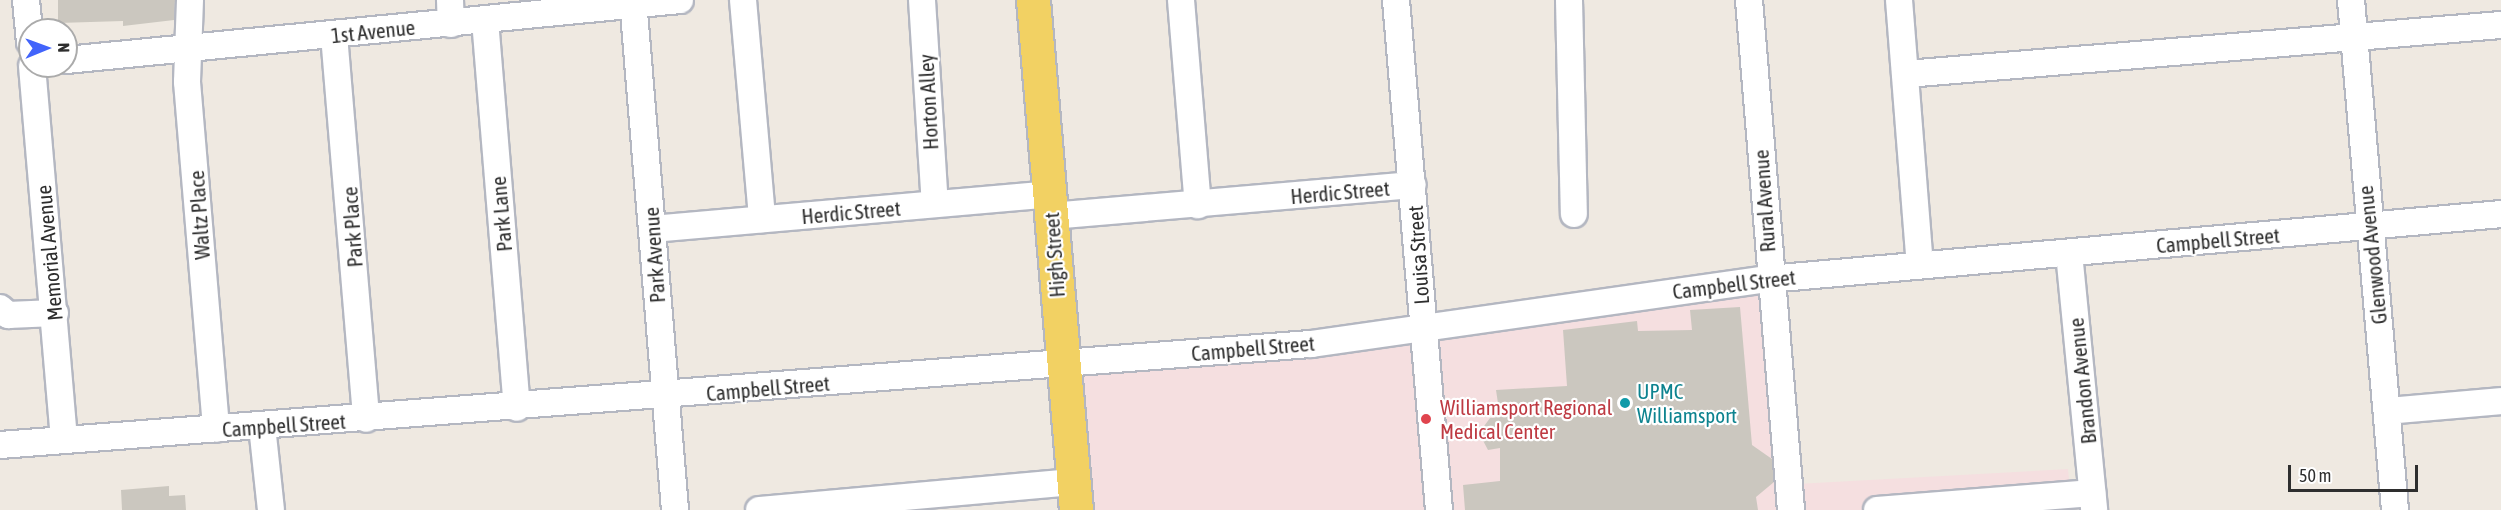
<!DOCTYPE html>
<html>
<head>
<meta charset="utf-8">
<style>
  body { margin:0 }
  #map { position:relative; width:2501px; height:510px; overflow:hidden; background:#efe9e1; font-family:"Asap Condensed",sans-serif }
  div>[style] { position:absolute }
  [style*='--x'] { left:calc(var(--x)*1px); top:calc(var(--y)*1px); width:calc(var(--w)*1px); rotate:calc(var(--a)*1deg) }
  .medical>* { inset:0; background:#f5dfe0 }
  .building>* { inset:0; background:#cbc7bf }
  .roads { filter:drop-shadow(2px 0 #b4b7c1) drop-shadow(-2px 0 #b4b7c1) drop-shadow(0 2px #b4b7c1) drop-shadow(0 -2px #b4b7c1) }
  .minor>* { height:26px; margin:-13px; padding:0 13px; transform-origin:13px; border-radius:13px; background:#fff }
  .major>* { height:33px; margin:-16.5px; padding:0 16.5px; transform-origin:16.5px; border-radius:16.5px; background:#f2d163 }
  .dots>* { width:16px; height:16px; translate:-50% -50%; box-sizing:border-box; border:3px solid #fff; border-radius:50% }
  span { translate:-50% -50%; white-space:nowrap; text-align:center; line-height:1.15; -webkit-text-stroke:4.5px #fff; paint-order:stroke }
  .street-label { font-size:21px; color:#2e2e2e }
  .culture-label { font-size:21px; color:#0d838f }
  .left { translate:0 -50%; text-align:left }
  .health-label { font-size:21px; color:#be3a42 }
  .north { position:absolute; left:18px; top:18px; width:60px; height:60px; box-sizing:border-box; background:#fff; border:2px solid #ababab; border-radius:50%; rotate:89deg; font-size:16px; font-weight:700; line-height:24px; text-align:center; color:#2e2e2e }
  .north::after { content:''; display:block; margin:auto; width:21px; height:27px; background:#4264fb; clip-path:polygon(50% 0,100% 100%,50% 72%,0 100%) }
  .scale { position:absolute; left:2288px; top:465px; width:130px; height:27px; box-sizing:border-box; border:3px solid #2e2e2e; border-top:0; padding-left:8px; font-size:18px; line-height:21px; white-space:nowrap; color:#2e2e2e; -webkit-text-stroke:4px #fff; paint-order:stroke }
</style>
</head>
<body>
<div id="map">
  <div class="medical">
    <i style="clip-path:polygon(1761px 288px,1778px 485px,2068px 469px,2072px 510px,1087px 510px,1075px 370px)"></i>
  </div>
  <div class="building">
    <i style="clip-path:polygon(58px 0,175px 0,174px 20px,123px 26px,123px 21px,58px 23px)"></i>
    <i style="clip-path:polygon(1740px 307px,1752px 445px,1772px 459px,1774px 482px,1756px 497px,1758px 510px,1465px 510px,1463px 485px,1500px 481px,1500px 448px,1488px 450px,1479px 433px,1490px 418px,1500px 417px,1496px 390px,1567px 386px,1563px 330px,1637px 321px,1638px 331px,1692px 330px,1690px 310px)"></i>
    <i style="clip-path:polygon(169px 486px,169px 496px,185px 495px,186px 510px,122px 510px,121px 490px)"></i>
  </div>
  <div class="roads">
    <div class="minor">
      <i style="--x:26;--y:0;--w:42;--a:84.6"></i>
      <i style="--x:190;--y:0;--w:82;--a:92.1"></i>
      <i style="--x:187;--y:82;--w:348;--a:85.2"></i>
      <i style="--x:450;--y:0;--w:24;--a:88"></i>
      <i style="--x:633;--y:0;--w:512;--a:85.29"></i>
      <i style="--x:743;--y:0;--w:220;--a:85"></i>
      <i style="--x:922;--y:0;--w:204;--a:86.4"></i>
      <i style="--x:1181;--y:0;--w:206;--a:85.3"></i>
      <i style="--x:1396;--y:0;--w:512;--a:85.18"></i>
      <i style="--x:1569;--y:0;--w:214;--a:88.7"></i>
      <i style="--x:1749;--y:0;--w:512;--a:85.29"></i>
      <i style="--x:1899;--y:0;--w:266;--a:85.5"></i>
      <i style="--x:2351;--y:0;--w:512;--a:85.07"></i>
      <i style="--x:485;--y:20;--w:389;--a:85.3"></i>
      <i style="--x:334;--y:35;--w:385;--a:85.2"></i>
      <i style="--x:66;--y:60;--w:617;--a:-5.58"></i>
      <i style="--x:32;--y:66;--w:375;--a:85.1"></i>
      <i style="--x:1906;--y:74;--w:597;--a:-4.71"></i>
      <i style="--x:1051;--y:216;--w:363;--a:-4.9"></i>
      <i style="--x:652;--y:229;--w:399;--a:-5"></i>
      <i style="--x:2069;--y:253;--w:258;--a:84.4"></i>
      <i style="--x:0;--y:308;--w:11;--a:41"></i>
      <i style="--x:8;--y:315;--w:47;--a:-2.4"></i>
      <i style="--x:2387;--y:411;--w:114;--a:-5"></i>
      <i style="--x:262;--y:426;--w:84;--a:83.9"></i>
      <i style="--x:0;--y:445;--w:1315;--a:-4.41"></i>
      <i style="--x:1311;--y:344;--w:463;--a:-8.1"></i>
      <i style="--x:1769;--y:279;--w:735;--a:-5.07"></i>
      <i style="--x:759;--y:510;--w:316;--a:-5.1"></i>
      <i style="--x:1877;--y:510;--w:216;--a:-4.5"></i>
    </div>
    <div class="major">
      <i style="--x:1033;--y:0;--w:512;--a:85.18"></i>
    </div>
  </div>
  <div class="dots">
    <i style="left:1625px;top:403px;background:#0f9aa8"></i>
    <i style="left:1426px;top:419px;background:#e0444e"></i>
  </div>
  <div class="street-label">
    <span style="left:373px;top:31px;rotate:-6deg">1st Avenue</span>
    <span style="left:928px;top:102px;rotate:-93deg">Horton Alley</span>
    <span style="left:1340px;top:192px;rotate:-5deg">Herdic Street</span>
    <span style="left:1764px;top:201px;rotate:-94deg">Rural Avenue</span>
    <span style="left:851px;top:212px;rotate:-5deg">Herdic Street</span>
    <span style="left:501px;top:214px;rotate:-95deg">Park Lane</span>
    <span style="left:199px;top:215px;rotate:-94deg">Waltz Place</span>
    <span style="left:352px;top:227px;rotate:-94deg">Park Place</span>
    <span style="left:2218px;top:240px;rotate:-5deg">Campbell Street</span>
    <span style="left:49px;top:253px;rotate:-95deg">Memorial Avenue</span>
    <span style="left:654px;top:255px;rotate:-94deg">Park Avenue</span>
    <span style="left:1054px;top:255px;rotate:-94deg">High Street</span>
    <span style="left:1418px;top:255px;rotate:-94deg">Louisa Street</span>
    <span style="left:2372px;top:255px;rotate:-96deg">Glenwood Avenue</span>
    <span style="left:1734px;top:284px;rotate:-7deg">Campbell Street</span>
    <span style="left:1253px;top:348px;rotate:-5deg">Campbell Street</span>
    <span style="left:2082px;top:381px;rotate:-96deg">Brandon Avenue</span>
    <span style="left:768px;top:388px;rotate:-5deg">Campbell Street</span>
    <span style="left:284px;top:425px;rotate:-4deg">Campbell Street</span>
  </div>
  <div class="culture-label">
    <span class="left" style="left:1637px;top:403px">UPMC<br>Williamsport</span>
  </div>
  <div class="health-label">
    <span class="left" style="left:1440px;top:419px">Williamsport Regional<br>Medical Center</span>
  </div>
  <div class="north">N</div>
  <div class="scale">50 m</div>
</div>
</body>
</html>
